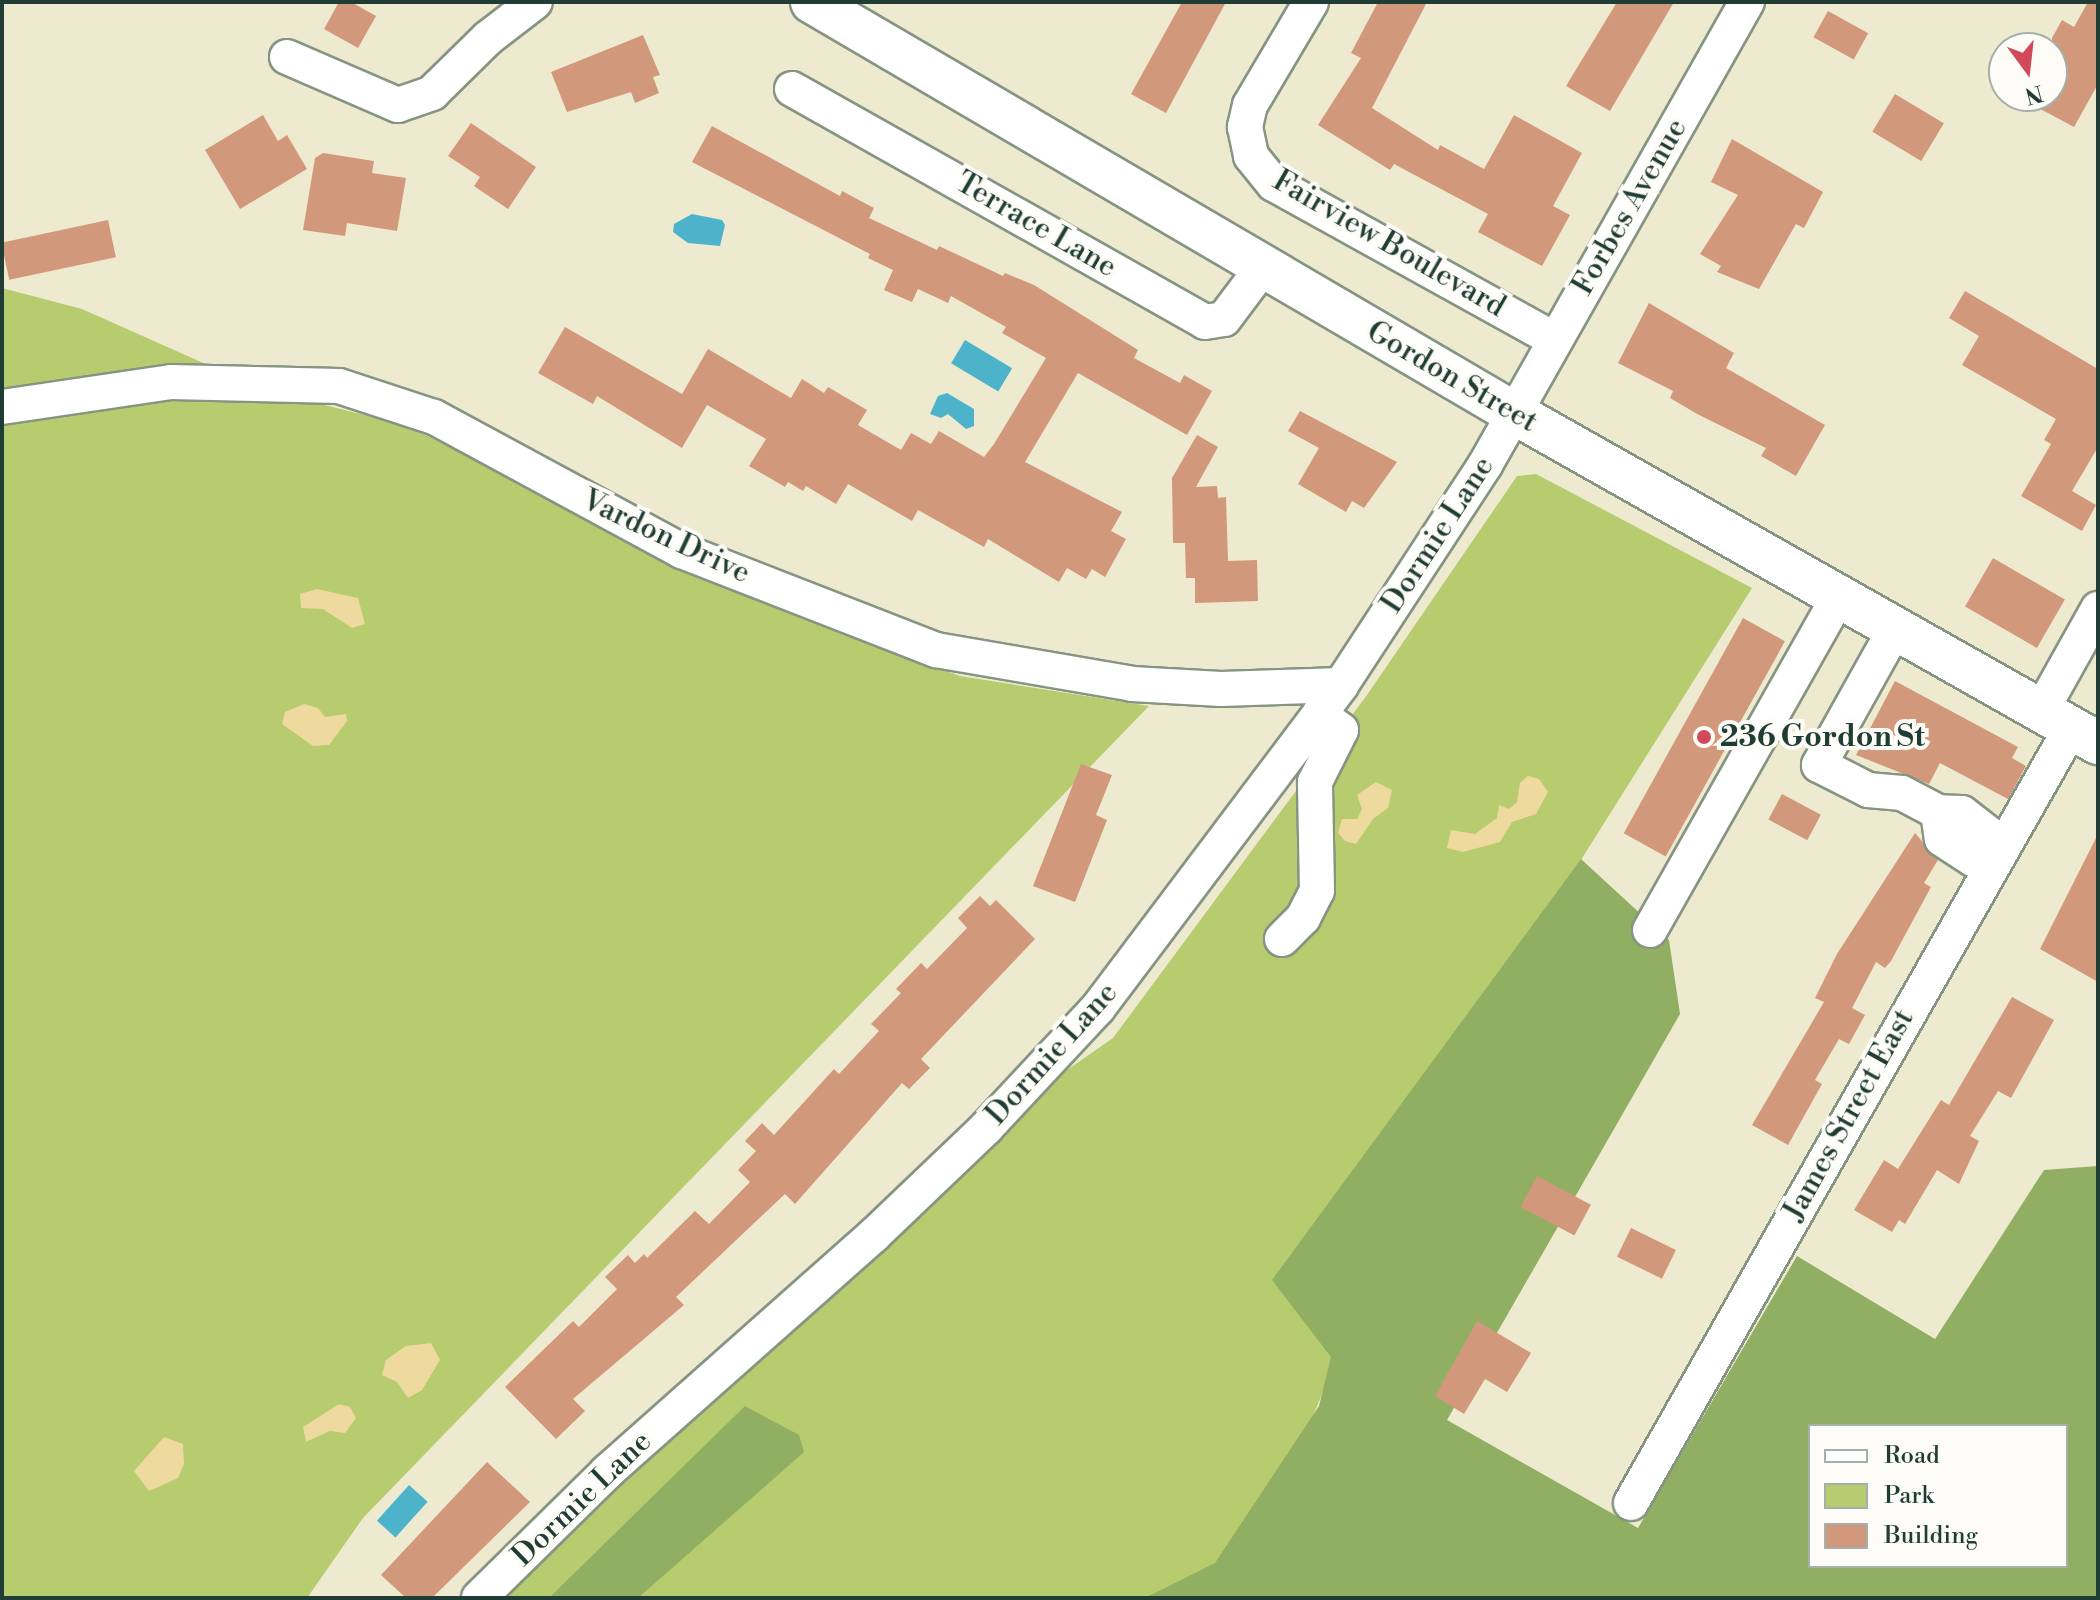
<!DOCTYPE html>
<html>
<head>
<meta charset="utf-8">
<style>
  body { margin:0 }
  #map { position:relative; width:2100px; height:1600px; overflow:hidden; background:#eeead0; font-family:"Libre Bodoni",serif }
  div>[style] { position:absolute }
  [style*='--x'] { left:calc(var(--x)*1px); top:calc(var(--y)*1px); width:calc(var(--w)*1px); rotate:calc(var(--a)*1deg) }
  .green>* { inset:0; background:#b7cb6f }
  .forest>* { inset:0; background:#91af62 }
  .sand>* { inset:0; background:#eeda9e }
  .water>* { inset:0; background:#4cb3cb; transform-origin:0 0 }
  .building>* { inset:0; background:#d2987b; transform-origin:0 0 }
  .roads { filter:drop-shadow(2px 0 #869482) drop-shadow(-2px 0 #869482) drop-shadow(0 2px #869482) drop-shadow(0 -2px #869482) }
  .minor>* { height:34px; margin:-17px; padding:0 17px; transform-origin:17px; border-radius:17px; background:#fff }
  .major>* { height:42px; margin:-21px; padding:0 21px; transform-origin:21px; border-radius:21px; background:#fff }
  .dots>* { width:22px; height:22px; translate:-50% -50%; box-sizing:border-box; border:4px solid #fdfcf7; border-radius:50% }
  span { translate:-50% -50%; white-space:nowrap; text-align:center; line-height:1.15; -webkit-text-stroke:8px #fdfcf7; paint-order:stroke }
  .street-label { font-size:30px; color:#1f3d34 }
  .poi-label { font-size:30px; color:#1f3d34; font-weight:700 }
  .left { translate:0 -50%; text-align:left }
  .frame { position:absolute; inset:0; border:4px solid #1f3d34; pointer-events:none }
  .legend { position:absolute; left:1808px; top:1424px; width:260px; height:144px; box-sizing:border-box; background:#fdfcf7; border:2px solid #a4b0a9; margin:0; padding:10px 14px; list-style:none; font-size:24px; color:#1f3d34 }
  .legend li { display:flex; align-items:center; gap:16px; height:40px }
  .legend b { width:40px; border:2px solid #a4b0a9 }
  .north { position:absolute; left:1988px; top:32px; width:80px; height:80px; box-sizing:border-box; background:#fdfcf7; border:2px solid #a4b0a9; border-radius:50%; rotate:165deg; font-size:22px; font-weight:700; line-height:32px; text-align:center; color:#1f3d34 }
  .north::after { content:''; display:block; margin:auto; width:28px; height:36px; background:#d1495b; clip-path:polygon(50% 0,100% 100%,50% 72%,0 100%) }
</style>
</head>
<body>
<div id="map">
  <div class="green">
    <i style="clip-path:polygon(2px 288px,82px 309px,264px 390px,405px 425px,774px 607px,960px 676px,1149px 706px,363px 1518px,307px 1598px,2px 1598px)"></i>
    <i style="clip-path:polygon(1536px 474px,1752px 588px,1379px 1181px,1335px 1362px,1239px 1598px,494px 1598px,984px 1128px,1113px 1038px,1367px 695px,1517px 476px)"></i>
  </div>
  <div class="forest">
    <i style="clip-path:polygon(evenodd,1581px 859px,1669px 940px,1680px 1014px,1447px 1420px,1638px 1528px,1797px 1256px,1935px 1339px,2044px 1170px,2098px 1166px,2098px 1598px,1145px 1598px,1215px 1563px,1319px 1406px,1331px 1357px,1272px 1280px,1581px 859px,1810px 1426px,2066px 1426px,2066px 1566px,1810px 1566px,1810px 1426px)"></i>
    <i style="clip-path:polygon(745px 1406px,799px 1435px,804px 1452px,638px 1598px,549px 1598px)"></i>
  </div>
  <div class="sand">
    <i style="clip-path:polygon(317px 589px,358px 598px,365px 624px,352px 628px,323px 609px,301px 608px,300px 594px)"></i>
    <i style="clip-path:polygon(304px 704px,318px 708px,325px 717px,346px 714px,347px 721px,329px 745px,313px 746px,282px 724px,285px 712px)"></i>
    <i style="clip-path:polygon(1528px 776px,1539px 779px,1548px 792px,1536px 814px,1512px 822px,1500px 842px,1463px 852px,1447px 848px,1451px 830px,1475px 834px,1497px 818px,1499px 805px,1509px 809px,1517px 802px,1520px 783px)"></i>
    <i style="clip-path:polygon(1376px 782px,1392px 790px,1388px 808px,1373px 819px,1356px 844px,1345px 841px,1338px 833px,1342px 819px,1357px 819px,1362px 809px,1357px 795px)"></i>
    <i style="clip-path:polygon(431px 1343px,440px 1360px,422px 1390px,408px 1398px,397px 1382px,382px 1375px,386px 1360px,406px 1346px)"></i>
    <i style="clip-path:polygon(339px 1404px,350px 1407px,356px 1418px,345px 1433px,330px 1431px,306px 1442px,303px 1427px)"></i>
    <i style="clip-path:polygon(164px 1437px,183px 1444px,184px 1464px,178px 1478px,149px 1491px,134px 1471px)"></i>
  </div>
  <div class="water">
    <i style="clip-path:polygon(692px 214px,722px 220px,725px 225px,720px 246px,688px 243px,673px 232px,674px 224px)"></i>
    <i style="left:965px;top:340px;width:55px;height:27px;rotate:31deg"></i>
    <i style="clip-path:polygon(947px 393px,974px 409px,974px 426px,966px 429px,948px 414px,941px 418px,930px 414px,938px 396px)"></i>
    <i style="left:409px;top:1485px;width:25px;height:48px;rotate:42deg"></i>
  </div>
  <div class="building">
    <i style="clip-path:polygon(339px 2px,351px 2px,376px 16px,358px 48px,324px 29px)"></i>
    <i style="clip-path:polygon(1182px 2px,1226px 2px,1166px 113px,1131px 94px)"></i>
    <i style="clip-path:polygon(1378px 2px,1427px 2px,1372px 108px,1438px 150px,1440px 145px,1484px 169px,1514px 115px,1582px 153px,1553px 206px,1570px 215px,1542px 266px,1478px 232px,1488px 214px,1394px 164px,1390px 170px,1318px 125px,1361px 58px,1351px 53px)"></i>
    <i style="clip-path:polygon(1617px 2px,1674px 2px,1610px 111px,1566px 86px)"></i>
    <i style="clip-path:polygon(2088px 2px,2098px 2px,2098px 84px,2074px 127px,2016px 96px,2052px 96px,2052px 38px,2062px 20px,2074px 27px)"></i>
    <i style="left:1828px;top:11px;width:46px;height:30px;rotate:29deg"></i>
    <i style="clip-path:polygon(643px 35px,660px 75px,653px 77px,659px 93px,635px 103px,631px 92px,567px 112px,551px 72px)"></i>
    <i style="left:1895px;top:94px;width:57px;height:44px;rotate:31deg"></i>
    <i style="clip-path:polygon(263px 115px,278px 141px,287px 135px,307px 169px,240px 209px,205px 150px)"></i>
    <i style="clip-path:polygon(471px 123px,536px 167px,508px 209px,474px 186px,480px 177px,448px 156px)"></i>
    <i style="clip-path:polygon(712px 126px,840px 196px,842px 191px,874px 208px,869px 218px,937px 250px,939px 246px,1003px 276px,1005px 273px,1034px 285px,1138px 350px,1134px 358px,1180px 383px,1184px 375px,1212px 391px,1187px 435px,1078px 373px,1025px 462px,1122px 512px,1111px 531px,1126px 539px,1105px 577px,1092px 569px,1086px 579px,1067px 568px,1059px 582px,988px 539px,984px 547px,918px 510px,912px 521px,848px 484px,836px 504px,806px 486px,803px 491px,788px 482px,785px 487px,749px 466px,766px 439px,707px 405px,682px 448px,597px 396px,593px 404px,538px 373px,565px 327px,682px 394px,708px 349px,791px 398px,802px 379px,824px 393px,828px 387px,867px 410px,858px 425px,901px 450px,911px 433px,931px 444px,939px 431px,984px 457px,994px 444px,1046px 358px,1002px 333px,1006px 327px,951px 296px,948px 303px,918px 289px,912px 302px,884px 290px,893px 270px,868px 258px,870px 254px,692px 162px)"></i>
    <i style="clip-path:polygon(1732px 139px,1823px 192px,1804px 228px,1796px 224px,1759px 289px,1717px 272px,1721px 266px,1700px 254px,1738px 195px,1711px 182px)"></i>
    <i style="clip-path:polygon(323px 153px,374px 161px,372px 173px,406px 178px,397px 231px,347px 223px,345px 236px,303px 230px,315px 158px)"></i>
    <i style="left:108px;top:220px;width:38px;height:109px;rotate:78deg"></i>
    <i style="clip-path:polygon(1965px 291px,2098px 369px,2098px 447px,2072px 491px,2096px 505px,2082px 531px,2021px 496px,2051px 444px,2044px 440px,2056px 419px,1962px 365px,1979px 336px,1949px 318px)"></i>
    <i style="clip-path:polygon(1649px 303px,1734px 353px,1726px 368px,1825px 425px,1796px 476px,1761px 456px,1766px 448px,1699px 415px,1670px 398px,1673px 391px,1618px 363px)"></i>
    <i style="clip-path:polygon(1300px 411px,1397px 462px,1364px 508px,1352px 501px,1346px 512px,1298px 484px,1319px 448px,1288px 431px)"></i>
    <i style="clip-path:polygon(1197px 435px,1218px 447px,1196px 487px,1217px 486px,1218px 498px,1226px 497px,1228px 561px,1257px 560px,1258px 601px,1195px 603px,1195px 578px,1186px 578px,1185px 543px,1173px 543px,1172px 478px)"></i>
    <i style="left:1993px;top:558px;width:83px;height:56px;rotate:30deg"></i>
    <i style="left:1743px;top:618px;width:48px;height:246px;rotate:29deg"></i>
    <i style="clip-path:polygon(1895px 681px,2018px 747px,2012px 758px,2026px 766px,2008px 799px,1940px 763px,1929px 784px,1856px 755px)"></i>
    <i style="clip-path:polygon(1081px 764px,1112px 775px,1096px 815px,1107px 820px,1075px 902px,1033px 886px)"></i>
    <i style="left:1782px;top:794px;width:44px;height:29px;rotate:28deg"></i>
    <i style="clip-path:polygon(1915px 833px,1938px 860px,1924px 883px,1931px 887px,1891px 961px,1885px 968px,1876px 962px,1852px 1008px,1865px 1015px,1849px 1044px,1839px 1039px,1815px 1080px,1822px 1084px,1788px 1145px,1752px 1125px,1824px 1002px,1815px 998px,1837px 954px)"></i>
    <i style="clip-path:polygon(2098px 834px,2098px 982px,2040px 949px)"></i>
    <i style="clip-path:polygon(980px 896px,990px 906px,996px 900px,1035px 939px,921px 1059px,930px 1068px,909px 1089px,902px 1083px,795px 1204px,785px 1194px,676px 1297px,684px 1305px,573px 1399px,585px 1411px,556px 1439px,505px 1387px,573px 1321px,579px 1327px,617px 1289px,605px 1277px,628px 1255px,635px 1263px,644px 1254px,647px 1258px,695px 1211px,709px 1224px,750px 1182px,738px 1170px,756px 1151px,745px 1141px,762px 1123px,774px 1135px,834px 1069px,839px 1074px,879px 1031px,871px 1024px,901px 993px,896px 989px,921px 963px,927px 969px,967px 928px,958px 918px)"></i>
    <i style="clip-path:polygon(2012px 997px,2054px 1020px,2011px 1098px,1998px 1091px,1970px 1136px,1979px 1141px,1959px 1184px,1937px 1170px,1905px 1224px,1899px 1220px,1892px 1232px,1854px 1210px,1884px 1160px,1898px 1169px,1941px 1100px,1949px 1105px)"></i>
    <i style="left:1537px;top:1176px;width:61px;height:35px;rotate:28deg"></i>
    <i style="left:1631px;top:1228px;width:50px;height:32px;rotate:26deg"></i>
    <i style="clip-path:polygon(1477px 1321px,1531px 1353px,1507px 1392px,1485px 1379px,1464px 1414px,1435px 1396px)"></i>
    <i style="clip-path:polygon(487px 1462px,530px 1502px,432px 1598px,406px 1598px,381px 1575px)"></i>
  </div>
  <div class="roads">
    <div class="minor">
      <i style="--x:1311;--y:2;--w:120;--a:120.6"></i>
      <i style="--x:1250;--y:105;--w:23;--a:103"></i>
      <i style="--x:1245;--y:127;--w:30;--a:78"></i>
      <i style="--x:1251;--y:156;--w:36;--a:51"></i>
      <i style="--x:1274;--y:184;--w:321;--a:29"></i>
      <i style="--x:287;--y:57;--w:121;--a:23.4"></i>
      <i style="--x:398;--y:105;--w:36;--a:-19"></i>
      <i style="--x:432;--y:93;--w:78;--a:-44.5"></i>
      <i style="--x:488;--y:38;--w:59;--a:-37.5"></i>
      <i style="--x:792;--y:89;--w:474;--a:29.4"></i>
      <i style="--x:1205;--y:322;--w:19;--a:-9"></i>
      <i style="--x:1224;--y:319;--w:65;--a:-53.1"></i>
      <i style="--x:2;--y:407;--w:171;--a:-8.4"></i>
      <i style="--x:171;--y:382;--w:168;--a:1.4"></i>
      <i style="--x:339;--y:386;--w:100;--a:18.1"></i>
      <i style="--x:434;--y:417;--w:282;--a:28.4"></i>
      <i style="--x:682;--y:551;--w:273;--a:21.3"></i>
      <i style="--x:936;--y:650;--w:199;--a:9.8"></i>
      <i style="--x:1132;--y:684;--w:89;--a:3.2"></i>
      <i style="--x:1221;--y:689;--w:120;--a:-1.9"></i>
      <i style="--x:1895;--y:629;--w:156;--a:119.2"></i>
      <i style="--x:1819;--y:765;--w:55;--a:27"></i>
      <i style="--x:1868;--y:790;--w:34;--a:5"></i>
      <i style="--x:1902;--y:793;--w:41;--a:27.8"></i>
      <i style="--x:1938;--y:812;--w:27;--a:82"></i>
      <i style="--x:1942;--y:839;--w:37;--a:33"></i>
      <i style="--x:1973;--y:859;--w:24;--a:-7"></i>
      <i style="--x:1997;--y:856;--w:23;--a:-110"></i>
      <i style="--x:1989;--y:834;--w:34;--a:-142"></i>
      <i style="--x:1962;--y:813;--w:24;--a:-178"></i>
      <i style="--x:2041;--y:711;--w:117;--a:-60.8"></i>
      <i style="--x:1650;--y:930;--w:384;--a:-60.5"></i>
      <i style="--x:1282;--y:939;--w:30;--a:-45"></i>
      <i style="--x:1303;--y:918;--w:30;--a:-63"></i>
      <i style="--x:1317;--y:891;--w:109;--a:-91.1"></i>
      <i style="--x:1315;--y:782;--w:58;--a:-63.4"></i>
      <i style="--x:1341;--y:730;--w:27;--a:-144"></i>
      <i style="--x:1631;--y:1503;--w:891;--a:-60.41"></i>
      <i style="--x:479;--y:1598;--w:180;--a:-44.5"></i>
      <i style="--x:607;--y:1472;--w:357;--a:-41.6"></i>
      <i style="--x:874;--y:1235;--w:155;--a:-43.7"></i>
      <i style="--x:986;--y:1128;--w:164;--a:-47"></i>
      <i style="--x:1098;--y:1008;--w:404;--a:-53"></i>
      <i style="--x:1341;--y:685;--w:263;--a:-56.8"></i>
      <i style="--x:1485;--y:465;--w:532;--a:-60.5"></i>
    </div>
    <div class="major">
      <i style="--x:812;--y:2;--w:813;--a:30.35"></i>
      <i style="--x:1514;--y:413;--w:671;--a:29.47"></i>
    </div>
  </div>
  <div class="dots">
    <i style="left:1704px;top:737px;background:#d1495b"></i>
  </div>
  <div class="street-label">
    <span style="left:1630px;top:207px;rotate:-60deg">Forbes Avenue</span>
    <span style="left:1036px;top:225px;rotate:30deg">Terrace Lane</span>
    <span style="left:1389px;top:244px;rotate:30deg">Fairview Boulevard</span>
    <span style="left:1452px;top:377px;rotate:30deg">Gordon Street</span>
    <span style="left:1438px;top:535px;rotate:-57deg">Dormie Lane</span>
    <span style="left:666px;top:537px;rotate:25deg">Vardon Drive</span>
    <span style="left:1052px;top:1054px;rotate:-48deg">Dormie Lane</span>
    <span style="left:1849px;top:1115px;rotate:-61deg">James Street East</span>
    <span style="left:582px;top:1499px;rotate:-44deg">Dormie Lane</span>
  </div>
  <div class="poi-label">
    <span class="left" style="left:1720px;top:737px">236 Gordon St</span>
  </div>
  <div class="frame"></div>
  <ul class="legend">
  <li><b style="height:10px;background:#fff"></b>Road</li>
  <li><b style="height:22px;background:#b7cb6f"></b>Park</li>
  <li><b style="height:22px;background:#d2987b"></b>Building</li>
  </ul>
  <div class="north">N</div>
</div>
</body>
</html>
